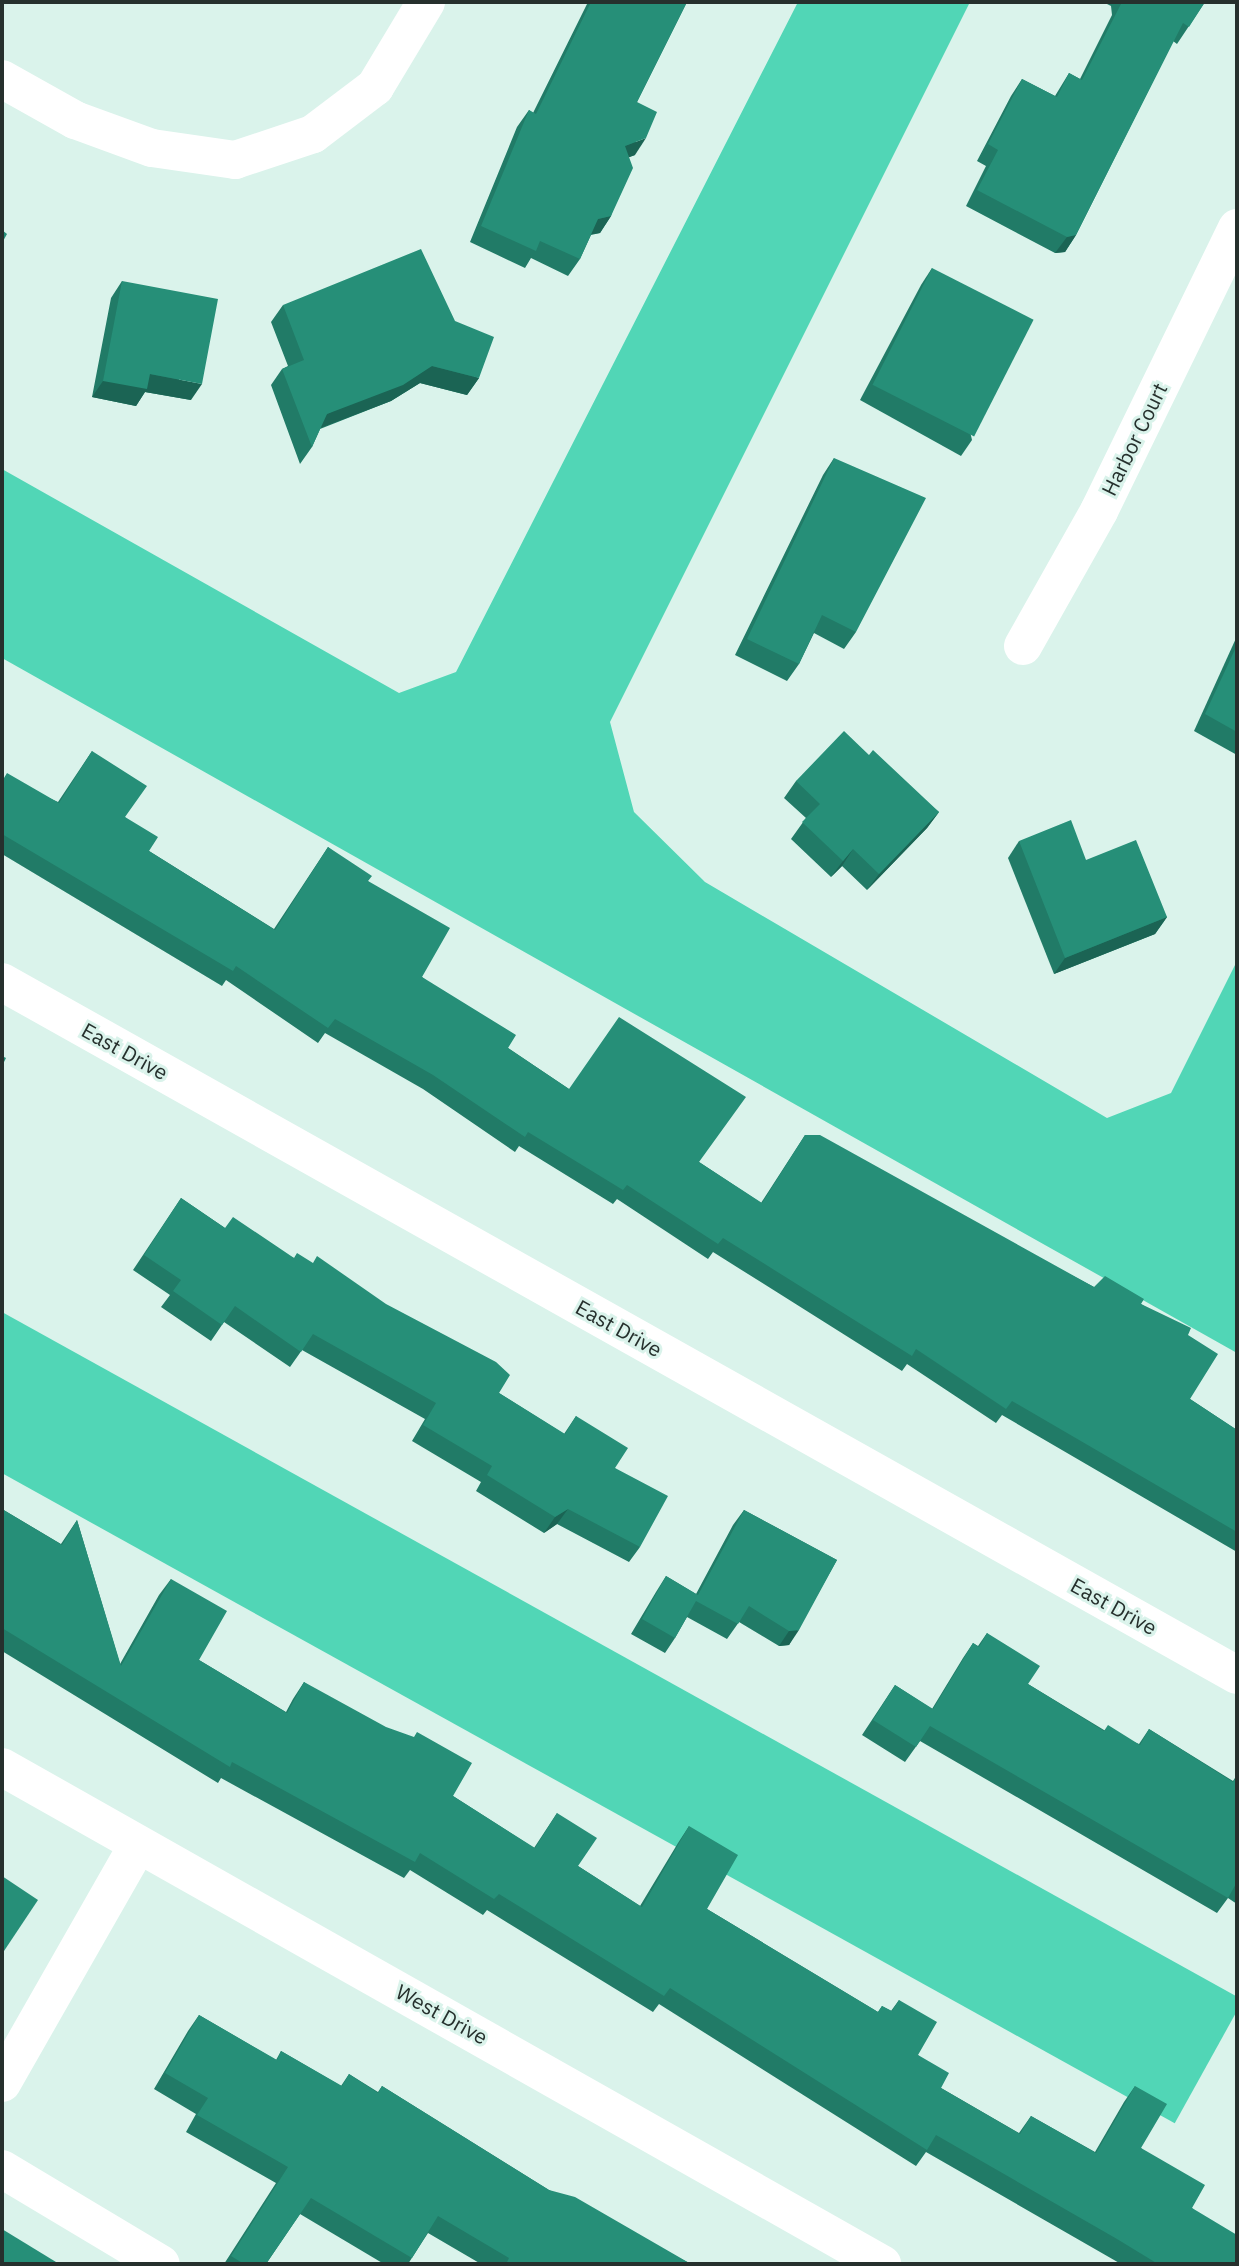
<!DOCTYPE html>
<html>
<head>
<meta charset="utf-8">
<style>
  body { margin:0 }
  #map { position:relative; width:1239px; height:2266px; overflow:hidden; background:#daf3eb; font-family:"IBM Plex Sans",sans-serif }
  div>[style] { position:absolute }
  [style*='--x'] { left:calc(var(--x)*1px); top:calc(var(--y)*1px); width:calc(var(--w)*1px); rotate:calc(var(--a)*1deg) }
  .water>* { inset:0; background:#51d6b6; transform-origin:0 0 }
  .minor>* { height:38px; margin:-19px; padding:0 19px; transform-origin:19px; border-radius:19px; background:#fff }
  .wall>* { inset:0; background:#217b67 }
  .shaded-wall>* { inset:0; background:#1b6454 }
  .building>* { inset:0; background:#268f78; transform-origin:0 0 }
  span { translate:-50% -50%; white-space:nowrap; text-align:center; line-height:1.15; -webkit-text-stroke:6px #daf3eb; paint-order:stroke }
  .street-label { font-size:21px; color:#26302d }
  .frame { position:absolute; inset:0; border:4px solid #26302d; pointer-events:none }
</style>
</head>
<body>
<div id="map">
  <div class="water">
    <i style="clip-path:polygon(798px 2px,970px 2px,610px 722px,634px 812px,705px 882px,1107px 1118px,1171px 1093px,1237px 961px,1237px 1353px,2px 658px,2px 469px,399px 693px,456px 672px)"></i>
    <i style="left:2px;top:1312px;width:1419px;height:141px;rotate:29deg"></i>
  </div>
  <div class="minor">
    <i style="--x:2;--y:79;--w:84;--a:29.3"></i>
    <i style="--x:75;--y:120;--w:82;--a:20"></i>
    <i style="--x:152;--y:148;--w:84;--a:8.2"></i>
    <i style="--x:235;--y:160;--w:82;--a:-18.4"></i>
    <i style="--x:313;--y:134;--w:78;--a:-37.2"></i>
    <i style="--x:375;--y:87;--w:99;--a:-59"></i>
    <i style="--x:1023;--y:646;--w:155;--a:-60.6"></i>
    <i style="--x:1099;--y:511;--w:315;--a:-64"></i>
    <i style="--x:2;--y:982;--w:1416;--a:29.3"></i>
    <i style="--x:2;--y:1767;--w:1011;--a:29.46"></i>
    <i style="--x:2;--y:2083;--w:274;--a:-60.3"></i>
    <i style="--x:2;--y:2169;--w:185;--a:30.9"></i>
  </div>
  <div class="wall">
    <i style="clip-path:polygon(588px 2px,687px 2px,637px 102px,635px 155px,629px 157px,611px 216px,600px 233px,591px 235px,580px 259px,568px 276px,531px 258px,525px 268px,470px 242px,517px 127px,529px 110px,533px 113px)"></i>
    <i style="clip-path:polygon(1103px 2px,1205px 2px,1177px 44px,1173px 41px,1076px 235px,1065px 252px,1055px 253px,966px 206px,986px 166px,977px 161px,1011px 96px,1022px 79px,1055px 96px,1069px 73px,1080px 79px,1112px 15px,1111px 6px)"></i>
    <i style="clip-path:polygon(932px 268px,972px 440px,961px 456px,860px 400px,921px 285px)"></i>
    <i style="clip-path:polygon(122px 281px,191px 400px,145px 392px,136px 406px,92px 397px,111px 298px)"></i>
    <i style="clip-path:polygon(283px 305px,479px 378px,467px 395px,420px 383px,391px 401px,320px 429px,312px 447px,300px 464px,271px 385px,282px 369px,288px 366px,271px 322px)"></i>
    <i style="clip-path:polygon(834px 458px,856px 632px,844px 649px,814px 633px,799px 664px,787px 681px,735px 655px,823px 475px)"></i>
    <i style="clip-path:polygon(1237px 636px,1237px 755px,1194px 731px)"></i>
    <i style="clip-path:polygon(92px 751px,125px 817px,149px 851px,274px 929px,328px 847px,368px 881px,422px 977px,508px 1048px,569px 1089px,699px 1162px,761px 1203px,805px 1135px,1094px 1287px,1141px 1304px,1188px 1335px,1190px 1399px,1237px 1430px,1237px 1552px,1002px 1415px,996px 1423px,907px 1364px,902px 1371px,713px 1252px,708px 1259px,617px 1199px,613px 1204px,519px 1146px,515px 1152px,423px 1089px,325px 1033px,318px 1043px,226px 980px,222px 986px,2px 854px,2px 777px,58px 802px)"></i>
    <i style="clip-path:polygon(869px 755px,939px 812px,927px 828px,867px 890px,842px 866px,831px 877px,791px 839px,806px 818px,784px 798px,796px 781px)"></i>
    <i style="clip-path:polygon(1019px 841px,1086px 860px,1167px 917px,1155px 934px,1054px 974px,1008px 858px)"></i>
    <i style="clip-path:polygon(181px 1198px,225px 1228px,294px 1258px,499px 1393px,564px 1434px,576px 1416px,615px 1468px,640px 1547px,629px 1562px,557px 1524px,544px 1533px,476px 1491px,481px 1482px,412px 1441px,425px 1419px,302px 1350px,290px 1367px,224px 1322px,211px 1341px,161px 1307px,170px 1295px,133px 1270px)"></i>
    <i style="clip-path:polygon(2px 1509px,61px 1544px,77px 1520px,120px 1664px,159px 1595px,171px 1579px,199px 1660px,286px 1712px,293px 1699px,304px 1682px,453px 1796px,534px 1848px,557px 1813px,578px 1866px,640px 1906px,678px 1843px,689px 1826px,707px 1909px,878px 2012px,882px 2006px,891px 2011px,899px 2000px,918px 2055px,941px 2088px,1019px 2133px,1031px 2116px,1095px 2152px,1124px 2102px,1135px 2086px,1141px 2148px,1192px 2208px,1237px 2264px,1121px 2264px,926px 2152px,916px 2166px,659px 2004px,653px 2012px,487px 1910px,483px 1915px,410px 1870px,404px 1878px,221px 1778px,218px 1783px,2px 1651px)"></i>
    <i style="clip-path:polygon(744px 1510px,837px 1560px,789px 1645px,779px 1646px,739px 1622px,727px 1639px,687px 1617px,675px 1638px,665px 1653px,631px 1634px,656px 1592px,666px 1576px,696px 1594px,733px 1525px)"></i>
    <i style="clip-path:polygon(987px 1633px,1028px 1684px,1104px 1730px,1139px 1744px,1149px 1729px,1233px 1781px,1237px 1775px,1237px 1904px,1228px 1898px,1217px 1913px,920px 1741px,905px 1762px,862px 1735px,895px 1685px,932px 1709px,963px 1658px,973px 1643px,978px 1646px)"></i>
    <i style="clip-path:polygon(199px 2015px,276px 2060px,281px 2051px,341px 2086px,349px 2074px,378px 2092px,382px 2086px,549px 2190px,691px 2264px,481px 2264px,428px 2233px,408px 2264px,384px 2264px,300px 2214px,266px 2264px,224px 2264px,276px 2183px,186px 2132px,196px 2114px,154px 2089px,188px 2031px)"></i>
  </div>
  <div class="shaded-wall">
    <i style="clip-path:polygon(646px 138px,635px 155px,614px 163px,625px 146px)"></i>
    <i style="clip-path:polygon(611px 216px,600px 233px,586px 235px,598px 219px)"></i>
    <i style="clip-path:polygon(1076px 235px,1065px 252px,1055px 253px,1067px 237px)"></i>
    <i style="clip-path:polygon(432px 366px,479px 378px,467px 395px,420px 383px,391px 401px,315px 430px,327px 414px)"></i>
    <i style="clip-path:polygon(150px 374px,202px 384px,191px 400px,145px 392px,136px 406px,92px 397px,103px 381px)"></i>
    <i style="clip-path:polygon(939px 812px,927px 828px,867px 890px,879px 874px)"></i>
    <i style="clip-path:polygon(853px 849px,842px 866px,831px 877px,843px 861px)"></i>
    <i style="clip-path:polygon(1167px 917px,1155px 934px,1054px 974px,1065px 958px)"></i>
    <i style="clip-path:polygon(568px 1509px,557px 1524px,544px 1533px,555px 1517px)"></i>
    <i style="clip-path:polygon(799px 1630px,789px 1645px,779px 1646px,789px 1631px)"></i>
  </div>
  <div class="building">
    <i style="clip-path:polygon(591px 2px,687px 2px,637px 102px,657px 112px,646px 138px,625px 146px,633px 168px,611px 216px,598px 219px,580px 259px,540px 241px,536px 251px,481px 226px,529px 110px,536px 114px)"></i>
    <i style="clip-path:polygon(1122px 2px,1205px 2px,1189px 27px,1183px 23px,1076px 235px,1067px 237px,977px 190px,998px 150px,988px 144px,1022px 79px,1057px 97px,1069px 73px,1082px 80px)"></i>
    <i style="clip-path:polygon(2px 230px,7px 234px,2px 243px)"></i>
    <i style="clip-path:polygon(421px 249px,455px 321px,494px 337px,479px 378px,432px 366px,403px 385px,327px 414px,312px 447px,282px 369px,304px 360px,283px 305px)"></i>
    <i style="left:932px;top:268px;width:114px;height:131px;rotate:27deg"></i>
    <i style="clip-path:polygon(122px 281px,218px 299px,202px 384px,150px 374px,147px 389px,103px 381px)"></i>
    <i style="clip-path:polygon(834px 458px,926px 498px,856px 632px,822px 615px,799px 664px,747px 639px)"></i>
    <i style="clip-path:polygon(1237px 645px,1237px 732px,1205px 714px)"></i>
    <i style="clip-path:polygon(844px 731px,869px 755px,873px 750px,939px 812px,879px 874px,853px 849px,843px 861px,802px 822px,820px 804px,796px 781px)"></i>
    <i style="clip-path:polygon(92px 751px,147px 786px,125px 817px,158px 837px,149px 851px,275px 930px,328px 847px,372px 876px,368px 881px,450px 928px,422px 977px,516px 1035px,508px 1048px,569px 1089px,619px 1017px,746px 1097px,699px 1162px,762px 1203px,805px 1135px,820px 1135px,1094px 1287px,1105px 1276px,1144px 1299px,1141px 1304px,1191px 1328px,1188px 1335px,1218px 1354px,1190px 1399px,1237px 1430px,1237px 1532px,1012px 1401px,1006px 1409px,916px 1349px,912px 1356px,723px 1238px,718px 1244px,627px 1185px,623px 1190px,528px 1132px,525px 1137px,433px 1075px,335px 1019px,328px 1028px,236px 966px,233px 971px,2px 834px,2px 777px,4px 778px,7px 773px,59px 803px)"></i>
    <i style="clip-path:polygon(1071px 820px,1086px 860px,1136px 840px,1167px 917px,1065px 958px,1019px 841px)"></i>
    <i style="clip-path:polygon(2px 1056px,6px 1058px,2px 1066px)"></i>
    <i style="clip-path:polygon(181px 1198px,225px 1228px,233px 1217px,294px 1258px,297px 1253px,313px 1263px,317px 1256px,386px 1304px,496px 1362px,510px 1375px,499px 1393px,565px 1434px,576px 1416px,628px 1448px,615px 1468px,668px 1496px,640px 1547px,568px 1509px,555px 1517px,487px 1475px,492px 1466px,423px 1425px,436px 1403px,313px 1334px,301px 1352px,235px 1306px,222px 1325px,173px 1291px,181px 1280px,144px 1255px)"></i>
    <i style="clip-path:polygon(2px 1509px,62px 1545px,77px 1520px,121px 1666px,171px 1579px,227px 1611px,199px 1660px,287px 1713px,304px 1682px,386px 1727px,414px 1737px,417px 1732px,472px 1763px,453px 1796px,535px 1848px,557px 1813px,597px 1838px,578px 1866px,642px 1907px,689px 1826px,738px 1855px,707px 1909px,878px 2012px,882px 2006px,892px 2011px,899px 2000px,937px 2022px,918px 2055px,949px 2073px,941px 2088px,1020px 2134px,1031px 2116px,1096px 2153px,1135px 2086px,1167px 2104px,1141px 2148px,1205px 2185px,1192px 2208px,1237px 2235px,1237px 2264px,1158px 2264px,1117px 2239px,936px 2135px,927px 2150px,670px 1988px,664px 1996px,499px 1894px,494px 1899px,420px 1853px,415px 1862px,232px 1762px,230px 1767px,2px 1628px)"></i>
    <i style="clip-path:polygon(744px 1510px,837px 1560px,799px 1630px,789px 1631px,749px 1606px,738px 1624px,696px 1601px,675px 1638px,642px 1619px,666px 1576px,698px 1595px)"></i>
    <i style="clip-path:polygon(987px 1633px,1040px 1666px,1028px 1684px,1104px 1731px,1108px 1725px,1140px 1745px,1149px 1729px,1233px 1782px,1237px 1775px,1237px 1882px,1228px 1898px,930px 1726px,916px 1747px,873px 1720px,895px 1685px,933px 1709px,973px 1643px,979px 1647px)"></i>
    <i style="clip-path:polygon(2px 1876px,38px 1900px,2px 1954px)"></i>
    <i style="clip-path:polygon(199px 2015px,277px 2060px,281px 2051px,342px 2086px,349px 2074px,378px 2093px,382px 2086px,549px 2190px,575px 2197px,691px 2264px,506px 2264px,509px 2258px,438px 2216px,412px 2258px,311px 2198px,266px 2264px,244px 2264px,231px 2256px,288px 2167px,197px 2115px,208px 2098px,165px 2073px)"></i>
    <i style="clip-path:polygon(2px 2229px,56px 2262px,54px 2264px,2px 2264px)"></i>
  </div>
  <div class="street-label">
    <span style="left:1134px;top:439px;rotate:-64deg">Harbor Court</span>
    <span style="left:125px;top:1051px;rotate:29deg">East Drive</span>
    <span style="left:619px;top:1328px;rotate:29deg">East Drive</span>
    <span style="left:1114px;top:1606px;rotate:29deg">East Drive</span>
    <span style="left:442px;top:2014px;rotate:29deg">West Drive</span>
  </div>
  <div class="frame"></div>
</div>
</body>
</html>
